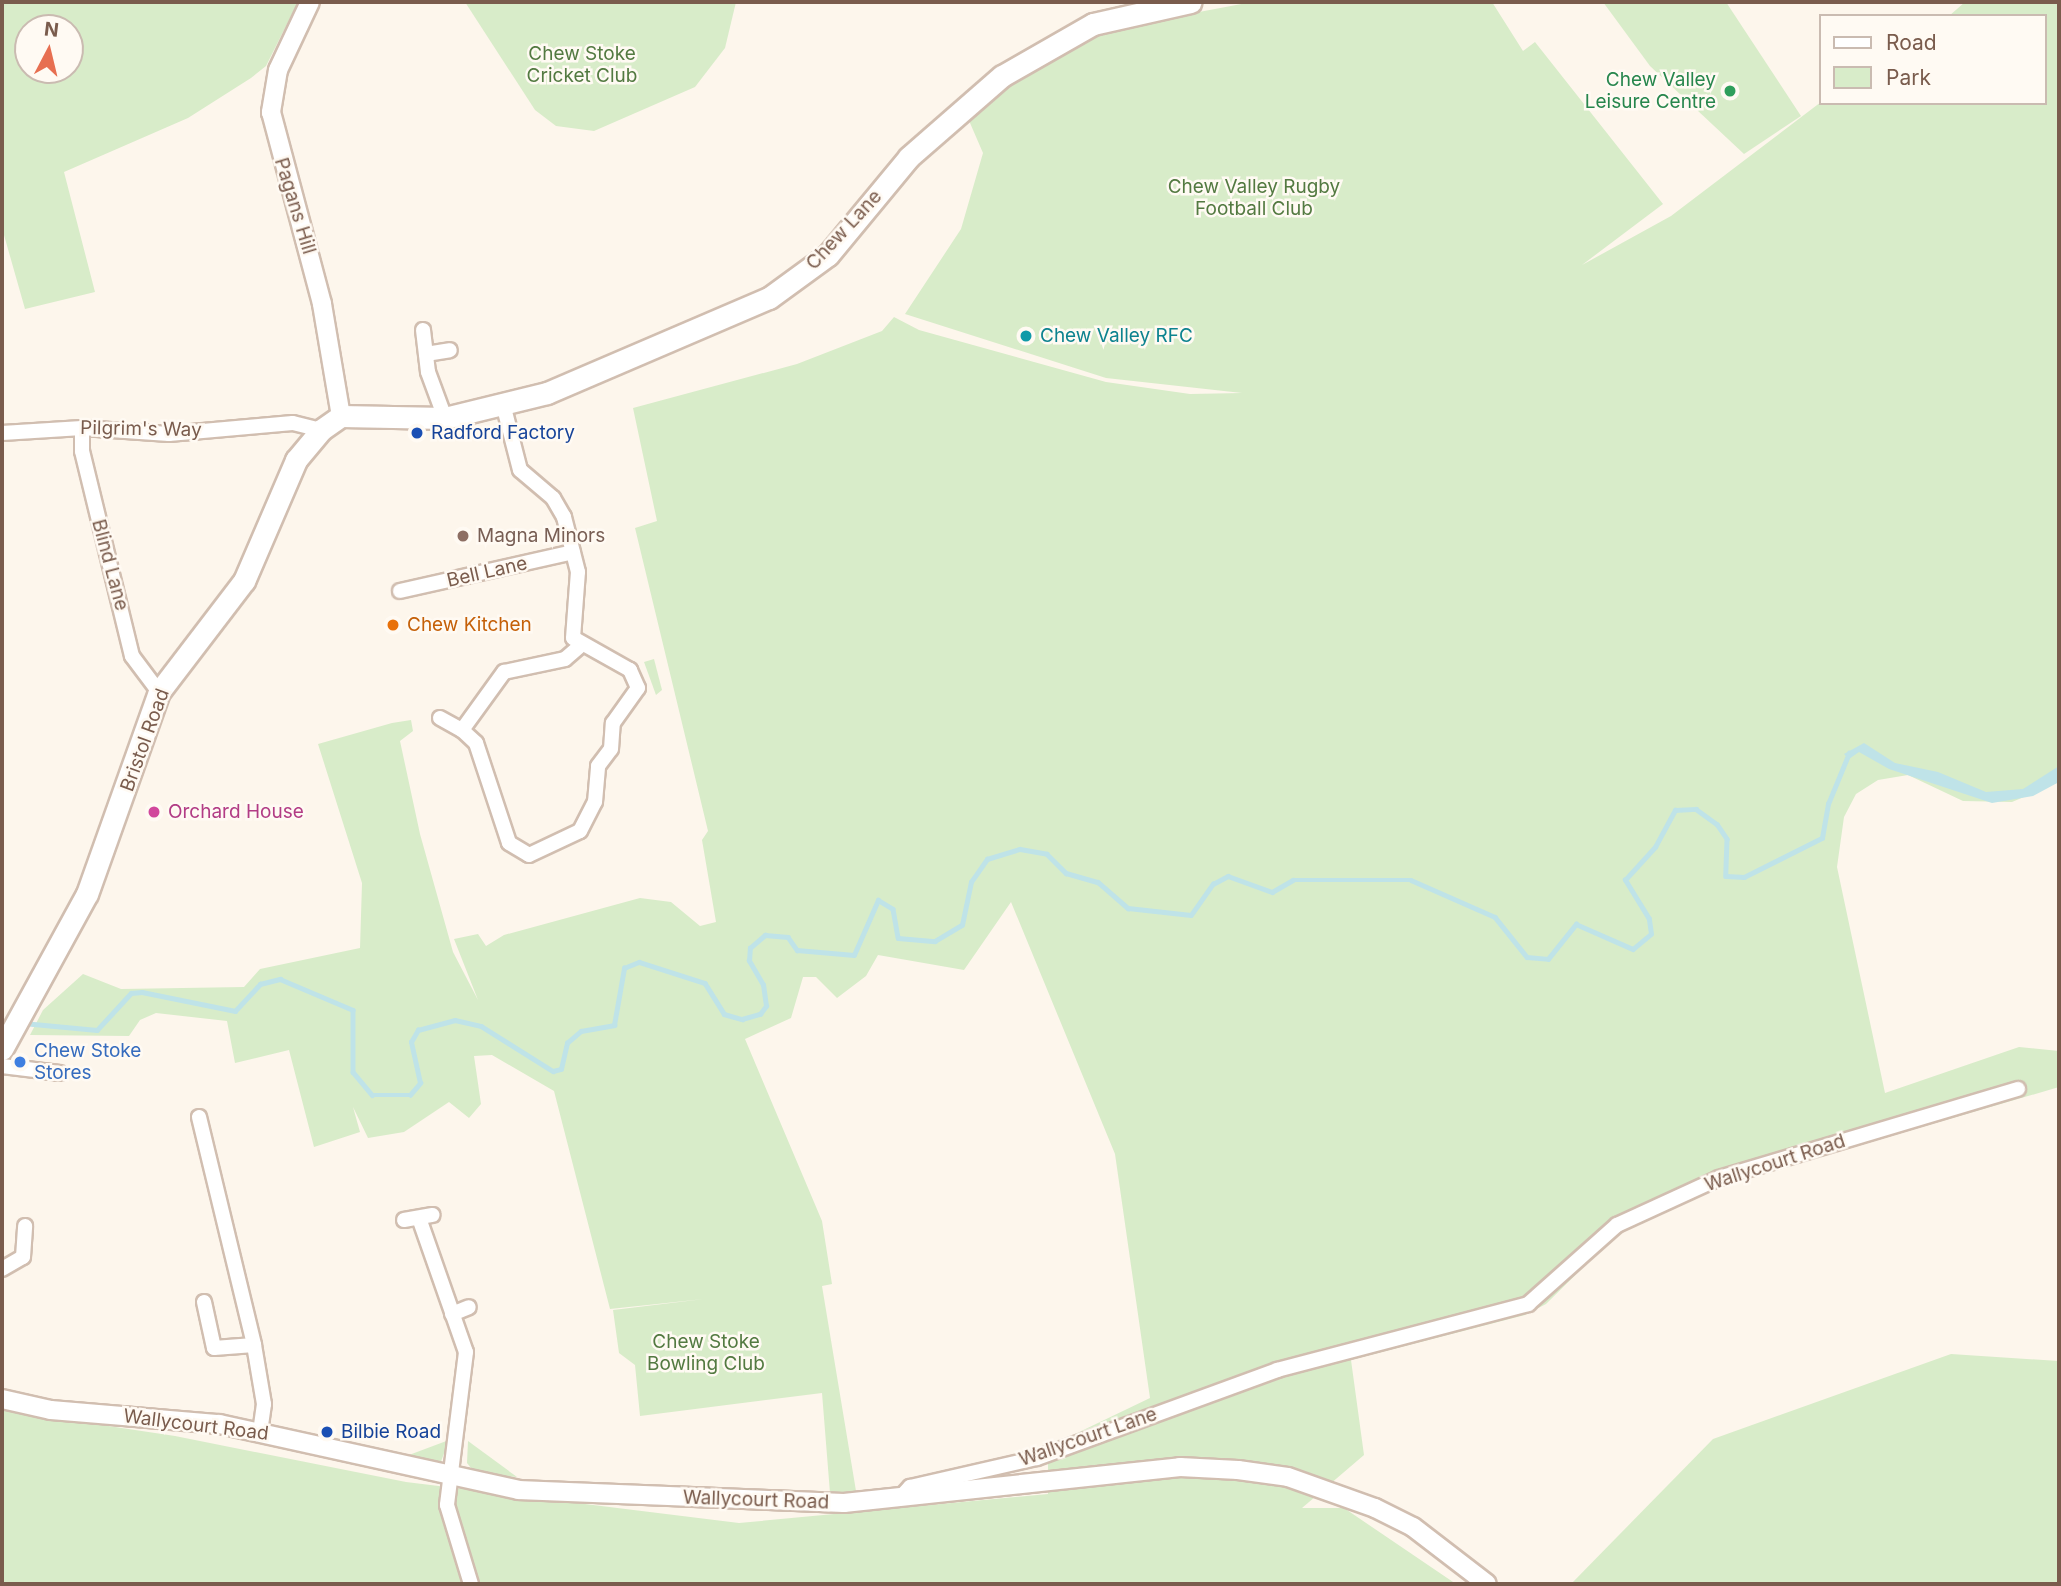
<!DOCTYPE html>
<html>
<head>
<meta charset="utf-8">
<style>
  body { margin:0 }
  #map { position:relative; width:2061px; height:1586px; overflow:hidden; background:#fdf6ec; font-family:Inter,sans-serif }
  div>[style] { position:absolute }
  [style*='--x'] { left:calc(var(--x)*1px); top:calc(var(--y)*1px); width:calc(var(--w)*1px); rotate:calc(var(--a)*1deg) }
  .green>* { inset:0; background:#d8ecc9 }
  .water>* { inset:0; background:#bfe3e8 }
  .stream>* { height:4.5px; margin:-2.25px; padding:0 2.25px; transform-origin:2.25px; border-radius:2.25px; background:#bfe3e8 }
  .roads { filter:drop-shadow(2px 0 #d1beb0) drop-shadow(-2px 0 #d1beb0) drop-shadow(0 2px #d1beb0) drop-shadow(0 -2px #d1beb0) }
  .minor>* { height:14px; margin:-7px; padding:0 7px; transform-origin:7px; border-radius:7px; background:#fff }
  .tertiary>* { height:18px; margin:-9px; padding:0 9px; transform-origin:9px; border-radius:9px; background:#fff }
  .secondary>* { height:21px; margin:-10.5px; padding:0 10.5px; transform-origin:10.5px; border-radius:10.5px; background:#fff }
  .dots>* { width:19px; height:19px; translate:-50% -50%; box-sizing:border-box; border:4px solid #fffaf3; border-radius:50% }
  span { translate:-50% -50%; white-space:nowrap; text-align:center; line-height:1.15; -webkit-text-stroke:5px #fffaf3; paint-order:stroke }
  .park-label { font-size:19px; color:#537a41 }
  .leisure-label { font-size:19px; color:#27864d }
  .right { translate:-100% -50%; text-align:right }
  .street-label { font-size:19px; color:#7a5c4d }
  .culture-label { font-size:19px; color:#0d838f }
  .left { translate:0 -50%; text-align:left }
  .transit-label { font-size:19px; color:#164399 }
  .education-label { font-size:19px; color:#785e54 }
  .food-label { font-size:19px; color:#c56008 }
  .hotel-label { font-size:19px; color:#b23c85 }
  .shop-label { font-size:19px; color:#366cbe }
  .frame { position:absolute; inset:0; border:4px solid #7a5c4d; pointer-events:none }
  .legend { position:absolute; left:1819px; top:14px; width:228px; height:91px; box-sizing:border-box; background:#fffaf3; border:2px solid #cabbb1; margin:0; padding:9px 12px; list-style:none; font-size:21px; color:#7a5c4d }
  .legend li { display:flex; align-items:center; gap:14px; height:35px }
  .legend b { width:35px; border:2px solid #cabbb1 }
  .north { position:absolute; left:14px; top:14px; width:70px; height:70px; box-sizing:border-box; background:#fffaf3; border:2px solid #cabbb1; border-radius:50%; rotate:7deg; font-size:19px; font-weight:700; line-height:28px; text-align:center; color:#7a5c4d }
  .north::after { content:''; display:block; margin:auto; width:24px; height:32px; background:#e76f51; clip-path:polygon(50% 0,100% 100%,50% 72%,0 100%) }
</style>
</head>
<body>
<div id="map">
  <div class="green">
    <i style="clip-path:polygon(evenodd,2px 2px,298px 2px,266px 66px,251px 78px,188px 118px,64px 172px,95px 292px,25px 309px,2px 228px,2px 2px,28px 28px,70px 28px,70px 70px,28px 70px,28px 28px)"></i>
    <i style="clip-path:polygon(465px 2px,736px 2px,725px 48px,695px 87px,594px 131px,556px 126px,535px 110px)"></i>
    <i style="clip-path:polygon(1252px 2px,1492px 2px,1523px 51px,1535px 42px,1663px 204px,1582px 265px,1671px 216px,1821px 102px,2045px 103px,2045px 16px,1949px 16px,1965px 2px,2059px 2px,2059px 782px,2012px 802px,1963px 801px,1908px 775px,1878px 780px,1856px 794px,1844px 817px,1837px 867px,1885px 1093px,2019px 1047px,2059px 1051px,2059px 1087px,1723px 1185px,1621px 1230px,1546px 1304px,1525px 1315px,1351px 1360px,1364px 1455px,1302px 1508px,1344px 1508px,1456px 1584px,2px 1584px,2px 1410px,175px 1436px,406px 1482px,739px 1523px,1048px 1494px,1048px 1447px,1150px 1398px,1115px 1154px,1011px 902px,964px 970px,878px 955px,866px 976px,837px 998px,816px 977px,803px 977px,791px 1018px,745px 1039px,822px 1221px,832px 1284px,822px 1286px,856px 1491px,830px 1493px,822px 1393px,640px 1416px,635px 1365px,619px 1353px,613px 1310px,704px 1299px,610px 1309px,554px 1091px,492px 1055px,474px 1056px,481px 1104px,469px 1118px,449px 1102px,404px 1132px,368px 1138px,353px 1107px,360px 1132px,314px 1147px,289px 1050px,235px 1063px,227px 1021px,156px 1013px,140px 1020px,129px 1036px,30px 1035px,43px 1010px,83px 974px,121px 989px,244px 987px,260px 969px,360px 948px,362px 883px,318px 744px,392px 723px,411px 720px,413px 731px,400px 741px,420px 834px,453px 952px,478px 1000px,454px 939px,478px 934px,486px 946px,504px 935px,640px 898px,671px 902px,700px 926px,716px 922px,702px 840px,708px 831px,635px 528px,657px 521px,633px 408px,797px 364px,882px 331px,894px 317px,919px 330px,1106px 382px,1190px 394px,1242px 393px,1106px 378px,905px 314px,961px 229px,983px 153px,967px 116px,1005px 73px,1125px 26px)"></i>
    <i style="clip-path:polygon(1603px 2px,1726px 2px,1801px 116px,1744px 154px,1650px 66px)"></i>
    <i style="clip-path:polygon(654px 659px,662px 690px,656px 695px,644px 662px)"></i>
    <i style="clip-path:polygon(1951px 1354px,2059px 1361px,2059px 1584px,1571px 1584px,1713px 1439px)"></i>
    <i style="clip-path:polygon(449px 1440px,439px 1467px,401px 1458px)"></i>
    <i style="clip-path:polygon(468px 1441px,517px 1477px,475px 1473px,467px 1463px)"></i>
  </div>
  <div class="water">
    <i style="clip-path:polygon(1864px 743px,1895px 763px,1938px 772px,1986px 792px,2023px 789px,2059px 766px,2059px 782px,2033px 796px,1992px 803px,1889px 769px,1859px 752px,1849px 759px,1844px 754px)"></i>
  </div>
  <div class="stream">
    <i style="--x:23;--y:1023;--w:74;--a:5.4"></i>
    <i style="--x:97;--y:1030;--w:50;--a:-47.4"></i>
    <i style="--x:131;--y:993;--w:11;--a:-5"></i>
    <i style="--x:142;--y:992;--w:95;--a:11.5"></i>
    <i style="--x:235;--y:1011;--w:37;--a:-47"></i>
    <i style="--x:260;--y:984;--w:21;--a:-14"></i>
    <i style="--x:280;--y:979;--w:79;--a:23"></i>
    <i style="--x:353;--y:1010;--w:62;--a:90"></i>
    <i style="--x:353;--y:1072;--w:30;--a:50"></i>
    <i style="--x:372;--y:1095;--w:38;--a:0"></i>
    <i style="--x:410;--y:1095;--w:16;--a:-50"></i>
    <i style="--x:420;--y:1083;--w:42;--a:-102.4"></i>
    <i style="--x:411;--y:1042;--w:14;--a:-60"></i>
    <i style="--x:418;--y:1030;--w:38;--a:-15"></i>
    <i style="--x:455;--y:1020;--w:27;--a:13"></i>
    <i style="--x:481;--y:1026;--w:85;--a:32"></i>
    <i style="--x:553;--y:1071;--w:8;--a:-14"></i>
    <i style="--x:561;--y:1069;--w:27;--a:-77"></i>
    <i style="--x:567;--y:1043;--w:18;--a:-41"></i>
    <i style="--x:581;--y:1031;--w:34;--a:-10"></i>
    <i style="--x:614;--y:1025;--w:58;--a:-80"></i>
    <i style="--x:624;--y:968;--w:16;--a:-22"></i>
    <i style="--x:639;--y:962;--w:69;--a:17.7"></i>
    <i style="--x:705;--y:983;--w:36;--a:58"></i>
    <i style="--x:724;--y:1014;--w:19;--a:16"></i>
    <i style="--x:742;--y:1019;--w:19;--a:-16"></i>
    <i style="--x:760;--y:1014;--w:10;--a:-53"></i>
    <i style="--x:766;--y:1006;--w:21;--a:-98"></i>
    <i style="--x:763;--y:985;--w:28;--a:-120"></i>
    <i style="--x:749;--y:961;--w:13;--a:-86"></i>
    <i style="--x:750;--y:948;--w:20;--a:-41"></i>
    <i style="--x:765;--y:935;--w:23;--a:5"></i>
    <i style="--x:788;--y:937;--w:16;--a:55"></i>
    <i style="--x:797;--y:950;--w:57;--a:5"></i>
    <i style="--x:854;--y:955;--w:60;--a:-66.4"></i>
    <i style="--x:878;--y:900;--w:17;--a:31"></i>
    <i style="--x:893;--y:909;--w:29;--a:80"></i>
    <i style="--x:898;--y:938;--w:37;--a:5"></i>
    <i style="--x:935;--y:941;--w:31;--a:-31"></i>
    <i style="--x:962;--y:925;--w:44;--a:-78.2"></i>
    <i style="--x:971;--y:882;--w:28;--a:-55"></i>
    <i style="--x:987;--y:859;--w:34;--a:-17"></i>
    <i style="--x:1020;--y:849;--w:27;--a:10"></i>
    <i style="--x:1047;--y:854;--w:27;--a:45"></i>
    <i style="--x:1066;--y:873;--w:33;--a:16"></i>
    <i style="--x:1098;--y:882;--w:40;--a:41"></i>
    <i style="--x:1128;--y:908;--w:63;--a:6.3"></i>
    <i style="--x:1191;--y:915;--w:38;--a:-55"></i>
    <i style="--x:1213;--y:884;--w:17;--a:-28"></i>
    <i style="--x:1228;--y:876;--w:47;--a:20"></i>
    <i style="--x:1272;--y:892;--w:24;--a:-30"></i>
    <i style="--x:1293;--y:880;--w:118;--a:0"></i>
    <i style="--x:1411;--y:880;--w:92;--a:23.8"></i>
    <i style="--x:1495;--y:917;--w:51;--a:51.3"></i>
    <i style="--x:1527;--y:957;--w:21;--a:5"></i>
    <i style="--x:1548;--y:959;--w:45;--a:-51.3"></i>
    <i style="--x:1576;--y:924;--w:62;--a:23.7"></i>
    <i style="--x:1633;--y:949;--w:23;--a:-40"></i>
    <i style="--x:1651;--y:934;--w:15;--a:-98"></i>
    <i style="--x:1649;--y:919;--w:46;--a:-121.6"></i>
    <i style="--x:1625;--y:880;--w:45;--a:-47.7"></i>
    <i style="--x:1655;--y:847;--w:42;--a:-61.6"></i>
    <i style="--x:1675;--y:810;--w:21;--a:-3"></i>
    <i style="--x:1696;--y:809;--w:26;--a:36"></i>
    <i style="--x:1717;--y:824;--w:18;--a:56"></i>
    <i style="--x:1727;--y:839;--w:37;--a:92"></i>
    <i style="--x:1726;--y:876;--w:18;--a:3"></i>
    <i style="--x:1744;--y:877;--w:87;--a:-26.6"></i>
    <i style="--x:1822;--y:838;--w:35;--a:-80"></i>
    <i style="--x:1828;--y:804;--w:55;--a:-67.6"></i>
  </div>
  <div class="roads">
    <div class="minor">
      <i style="--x:423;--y:330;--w:42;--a:83.2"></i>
      <i style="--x:428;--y:372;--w:49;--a:69.7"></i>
      <i style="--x:426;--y:354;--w:24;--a:-9"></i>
      <i style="--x:82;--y:428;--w:23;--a:90"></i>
      <i style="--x:82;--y:451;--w:211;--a:76.3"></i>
      <i style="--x:132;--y:656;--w:45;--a:53.1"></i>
      <i style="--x:2;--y:433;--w:80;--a:-3.6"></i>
      <i style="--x:82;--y:428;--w:87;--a:3.9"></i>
      <i style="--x:169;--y:434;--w:124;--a:-5.1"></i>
      <i style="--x:293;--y:423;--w:29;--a:14"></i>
      <i style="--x:400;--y:591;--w:177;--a:-12.7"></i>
      <i style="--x:440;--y:718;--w:25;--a:29"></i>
      <i style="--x:462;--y:730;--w:72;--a:-54.1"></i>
      <i style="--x:504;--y:672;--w:62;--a:-12"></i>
      <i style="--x:565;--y:659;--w:18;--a:-41"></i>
      <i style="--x:462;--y:730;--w:19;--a:43"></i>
      <i style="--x:476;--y:743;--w:105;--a:71.7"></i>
      <i style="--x:509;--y:843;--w:23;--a:31"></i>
      <i style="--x:529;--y:855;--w:56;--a:-25.2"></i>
      <i style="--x:580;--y:831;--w:33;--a:-63"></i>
      <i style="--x:595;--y:802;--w:36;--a:-85"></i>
      <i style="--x:598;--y:766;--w:21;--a:-53"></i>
      <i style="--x:611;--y:749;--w:26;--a:-86"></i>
      <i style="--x:613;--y:723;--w:43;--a:-54.5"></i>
      <i style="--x:638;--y:688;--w:20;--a:-114"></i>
      <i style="--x:630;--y:670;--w:65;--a:-150.7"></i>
      <i style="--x:573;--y:638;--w:66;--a:-85.7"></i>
      <i style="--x:578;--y:572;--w:57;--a:-104.3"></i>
      <i style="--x:564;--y:517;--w:22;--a:-120"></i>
      <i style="--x:553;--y:498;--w:43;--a:-139.7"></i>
      <i style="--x:520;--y:470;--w:68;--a:-104.4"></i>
      <i style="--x:2;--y:1066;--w:58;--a:6.9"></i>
      <i style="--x:199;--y:1117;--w:235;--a:76.4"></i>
      <i style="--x:419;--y:1218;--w:142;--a:70.7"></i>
      <i style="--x:466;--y:1352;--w:154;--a:97.1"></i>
      <i style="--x:447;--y:1505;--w:83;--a:73.1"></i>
      <i style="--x:404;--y:1220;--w:29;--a:-10"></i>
      <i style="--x:2;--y:1269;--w:24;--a:-30"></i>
      <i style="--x:23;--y:1257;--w:31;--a:-86"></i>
      <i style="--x:204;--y:1302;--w:47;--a:77.7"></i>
      <i style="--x:214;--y:1348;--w:40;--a:-4.3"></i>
      <i style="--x:254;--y:1345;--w:60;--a:80.4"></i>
      <i style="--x:264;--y:1404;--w:27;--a:98"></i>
      <i style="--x:452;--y:1314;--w:18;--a:-22"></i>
      <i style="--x:900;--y:1498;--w:15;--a:-48"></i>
      <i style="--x:910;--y:1487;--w:130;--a:-12.9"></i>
      <i style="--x:1037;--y:1458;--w:256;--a:-20.1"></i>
      <i style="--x:1277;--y:1370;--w:260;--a:-14.7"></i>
      <i style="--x:1528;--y:1304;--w:119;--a:-41.6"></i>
      <i style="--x:1617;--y:1225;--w:112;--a:-24.7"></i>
      <i style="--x:1719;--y:1178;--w:312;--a:-16.6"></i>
    </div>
    <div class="tertiary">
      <i style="--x:310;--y:2;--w:75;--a:115.2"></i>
      <i style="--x:278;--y:70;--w:43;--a:99.5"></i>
      <i style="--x:271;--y:112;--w:199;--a:75.1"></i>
      <i style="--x:322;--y:304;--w:114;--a:80.4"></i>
      <i style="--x:2;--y:1399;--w:50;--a:12.7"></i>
      <i style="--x:51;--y:1410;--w:169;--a:4.8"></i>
      <i style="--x:219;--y:1424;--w:306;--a:12.4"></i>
      <i style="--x:518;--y:1490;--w:326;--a:2.3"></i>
      <i style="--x:844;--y:1503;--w:338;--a:-6.1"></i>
      <i style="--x:1180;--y:1467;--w:58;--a:3"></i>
      <i style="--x:1238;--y:1470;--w:50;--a:8"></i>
      <i style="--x:1288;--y:1477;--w:92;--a:19.6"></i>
      <i style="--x:1375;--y:1508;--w:42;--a:26.6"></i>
      <i style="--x:1413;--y:1527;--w:93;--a:37.6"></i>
    </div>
    <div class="secondary">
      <i style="--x:2;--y:1049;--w:177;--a:-61.3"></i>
      <i style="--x:87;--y:894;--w:214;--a:-70.4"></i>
      <i style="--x:159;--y:692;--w:140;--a:-52.6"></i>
      <i style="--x:244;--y:581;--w:132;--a:-66.7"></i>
      <i style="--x:296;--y:460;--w:39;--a:-50"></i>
      <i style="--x:321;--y:430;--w:24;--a:-35"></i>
      <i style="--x:341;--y:416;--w:104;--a:1.1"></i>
      <i style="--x:445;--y:418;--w:105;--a:-13.8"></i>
      <i style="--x:547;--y:393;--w:241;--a:-23.2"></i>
      <i style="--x:769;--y:298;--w:73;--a:-36.1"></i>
      <i style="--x:828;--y:255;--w:127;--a:-50.4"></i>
      <i style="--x:909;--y:157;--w:123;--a:-41.1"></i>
      <i style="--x:1002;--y:76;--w:105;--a:-29.7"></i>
      <i style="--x:1093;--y:24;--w:100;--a:-12.7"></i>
    </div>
  </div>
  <div class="dots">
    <i style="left:1730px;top:91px;background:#2e9e5b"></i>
    <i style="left:1026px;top:336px;background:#0f9aa8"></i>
    <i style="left:417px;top:433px;background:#1a4fb4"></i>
    <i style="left:463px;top:536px;background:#8d6e63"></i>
    <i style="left:393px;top:625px;background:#e8710a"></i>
    <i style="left:154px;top:812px;background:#d1479c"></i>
    <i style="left:20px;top:1062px;background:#3f7fe0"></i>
    <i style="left:327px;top:1432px;background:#1a4fb4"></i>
  </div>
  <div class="park-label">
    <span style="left:582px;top:65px">Chew Stoke<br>Cricket Club</span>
    <span style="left:1254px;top:198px">Chew Valley Rugby<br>Football Club</span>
    <span style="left:706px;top:1353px">Chew Stoke<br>Bowling Club</span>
  </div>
  <div class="leisure-label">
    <span class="right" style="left:1716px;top:91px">Chew Valley<br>Leisure Centre</span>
  </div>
  <div class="street-label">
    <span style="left:295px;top:206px;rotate:73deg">Pagans Hill</span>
    <span style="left:844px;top:230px;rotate:-47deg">Chew Lane</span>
    <span style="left:141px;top:429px;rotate:1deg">Pilgrim's Way</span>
    <span style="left:110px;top:565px;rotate:75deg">Blind Lane</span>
    <span style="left:487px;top:572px;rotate:-13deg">Bell Lane</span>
    <span style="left:145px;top:740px;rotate:-70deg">Bristol Road</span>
    <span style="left:1775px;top:1163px;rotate:-18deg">Wallycourt Road</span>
    <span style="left:196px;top:1425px;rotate:7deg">Wallycourt Road</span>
    <span style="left:1088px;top:1437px;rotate:-19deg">Wallycourt Lane</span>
    <span style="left:756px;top:1500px;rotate:2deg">Wallycourt Road</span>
  </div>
  <div class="culture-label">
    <span class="left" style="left:1040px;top:336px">Chew Valley RFC</span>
  </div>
  <div class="transit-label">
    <span class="left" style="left:431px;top:433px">Radford Factory</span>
    <span class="left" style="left:341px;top:1432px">Bilbie Road</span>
  </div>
  <div class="education-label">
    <span class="left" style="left:477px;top:536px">Magna Minors</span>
  </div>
  <div class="food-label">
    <span class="left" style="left:407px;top:625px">Chew Kitchen</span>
  </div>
  <div class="hotel-label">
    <span class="left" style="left:168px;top:812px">Orchard House</span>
  </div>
  <div class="shop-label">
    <span class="left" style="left:34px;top:1062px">Chew Stoke<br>Stores</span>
  </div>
  <div class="frame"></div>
  <ul class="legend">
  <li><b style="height:9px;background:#fff"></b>Road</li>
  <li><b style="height:19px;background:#d8ecc9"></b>Park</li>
  </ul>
  <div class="north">N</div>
</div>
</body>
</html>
